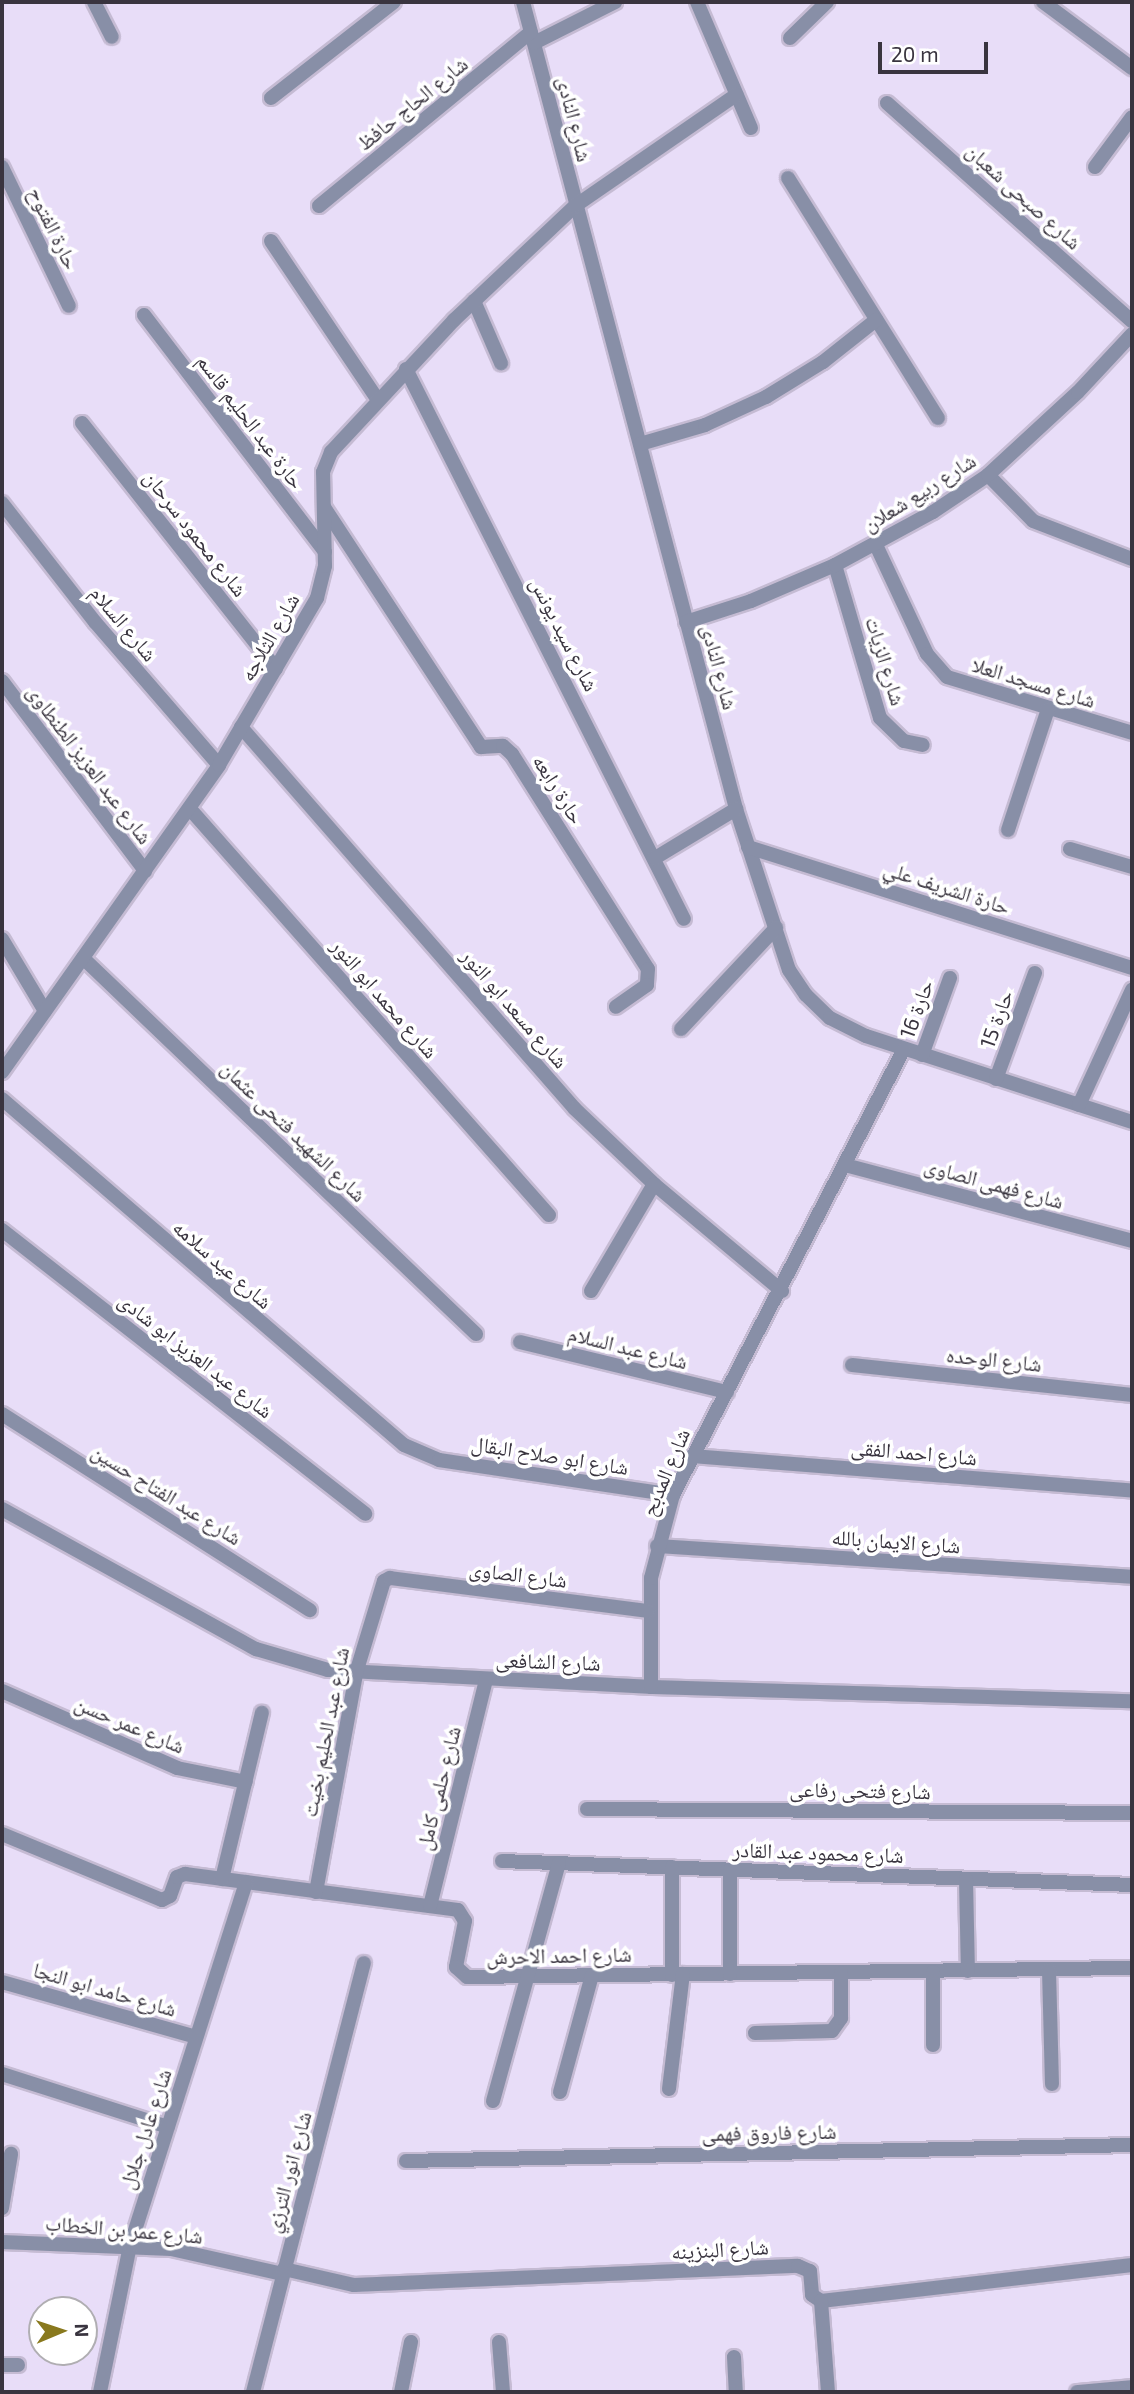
<!DOCTYPE html>
<html>
<head>
<meta charset="utf-8">
<style>
  body { margin:0 }
  #map { position:relative; width:1134px; height:2394px; overflow:hidden; background:#e8ddf8; font-family:"Exo 2","Noto Naskh Arabic",sans-serif }
  div>[style] { position:absolute }
  [style*='--x'] { left:calc(var(--x)*1px); top:calc(var(--y)*1px); width:calc(var(--w)*1px); rotate:calc(var(--a)*1deg) }
  .roads { filter:drop-shadow(2px 0 #c5bbd3) drop-shadow(-2px 0 #c5bbd3) drop-shadow(0 2px #c5bbd3) drop-shadow(0 -2px #c5bbd3) }
  .street>* { height:14px; margin:-7px; padding:0 7px; transform-origin:7px; border-radius:7px; background:#888fa7 }
  span { translate:-50% -50%; white-space:nowrap; text-align:center; line-height:1.15; -webkit-text-stroke:7px #fff; paint-order:stroke }
  .street-label { font-size:21px; color:#39343f }
  .frame { position:absolute; inset:0; border:4px solid #39343f; pointer-events:none }
  .north { position:absolute; left:28px; top:2296px; width:70px; height:70px; box-sizing:border-box; background:#fff; border:2px solid #b0aeb2; border-radius:50%; rotate:88deg; font-size:19px; font-weight:700; line-height:28px; text-align:center; color:#39343f }
  .north::after { content:''; display:block; margin:auto; width:24px; height:32px; background:#89791e; clip-path:polygon(50% 0,100% 100%,50% 72%,0 100%) }
  .scale { position:absolute; left:878px; top:42px; width:110px; height:32px; box-sizing:border-box; border:4px solid #39343f; border-top:0; padding-left:9px; font-size:21px; line-height:24px; white-space:nowrap; color:#39343f; -webkit-text-stroke:5px #fff; paint-order:stroke }
</style>
</head>
<body>
<div id="map">
  <div class="roads">
    <div class="street">
      <i style="--x:94;--y:2;--w:39;--a:63"></i>
      <i style="--x:523;--y:2;--w:835;--a:75.21"></i>
      <i style="--x:736;--y:809;--w:169;--a:71.8"></i>
      <i style="--x:789;--y:970;--w:30;--a:56"></i>
      <i style="--x:806;--y:995;--w:33;--a:44"></i>
      <i style="--x:830;--y:1018;--w:40;--a:26.6"></i>
      <i style="--x:866;--y:1036;--w:280;--a:17.9"></i>
      <i style="--x:697;--y:2;--w:137;--a:66.8"></i>
      <i style="--x:1043;--y:2;--w:111;--a:36.6"></i>
      <i style="--x:790;--y:38;--w:52;--a:-44.2"></i>
      <i style="--x:534;--y:43;--w:91;--a:-26.8"></i>
      <i style="--x:271;--y:98;--w:156;--a:-38"></i>
      <i style="--x:887;--y:103;--w:328;--a:41.7"></i>
      <i style="--x:2;--y:167;--w:154;--a:64.3"></i>
      <i style="--x:1095;--y:167;--w:62;--a:-53.5"></i>
      <i style="--x:788;--y:178;--w:283;--a:58"></i>
      <i style="--x:319;--y:206;--w:274;--a:-39.4"></i>
      <i style="--x:271;--y:241;--w:190;--a:56.1"></i>
      <i style="--x:474;--y:301;--w:68;--a:66.5"></i>
      <i style="--x:144;--y:315;--w:298;--a:52.6"></i>
      <i style="--x:406;--y:369;--w:616;--a:63.19"></i>
      <i style="--x:82;--y:423;--w:313;--a:51.7"></i>
      <i style="--x:640;--y:444;--w:68;--a:-16.3"></i>
      <i style="--x:705;--y:425;--w:67;--a:-24.7"></i>
      <i style="--x:766;--y:397;--w:67;--a:-31.6"></i>
      <i style="--x:823;--y:362;--w:68;--a:-38.4"></i>
      <i style="--x:988;--y:475;--w:64;--a:45.6"></i>
      <i style="--x:1033;--y:521;--w:106;--a:21"></i>
      <i style="--x:2;--y:503;--w:151;--a:52"></i>
      <i style="--x:95;--y:622;--w:189;--a:49.1"></i>
      <i style="--x:324;--y:507;--w:287;--a:56.8"></i>
      <i style="--x:481;--y:747;--w:22;--a:-3"></i>
      <i style="--x:503;--y:746;--w:12;--a:42"></i>
      <i style="--x:512;--y:754;--w:254;--a:57.7"></i>
      <i style="--x:648;--y:969;--w:16;--a:94"></i>
      <i style="--x:647;--y:985;--w:38;--a:145"></i>
      <i style="--x:876;--y:545;--w:120;--a:64.9"></i>
      <i style="--x:927;--y:654;--w:30;--a:49"></i>
      <i style="--x:947;--y:677;--w:193;--a:16.8"></i>
      <i style="--x:835;--y:565;--w:159;--a:73.6"></i>
      <i style="--x:880;--y:718;--w:33;--a:44"></i>
      <i style="--x:904;--y:741;--w:19;--a:12"></i>
      <i style="--x:686;--y:622;--w:68;--a:-17.9"></i>
      <i style="--x:751;--y:601;--w:91;--a:-23.2"></i>
      <i style="--x:835;--y:565;--w:111;--a:-28.4"></i>
      <i style="--x:933;--y:512;--w:66;--a:-33.9"></i>
      <i style="--x:988;--y:475;--w:122;--a:-42.7"></i>
      <i style="--x:1078;--y:392;--w:79;--a:-47"></i>
      <i style="--x:2;--y:681;--w:238;--a:53"></i>
      <i style="--x:241;--y:727;--w:507;--a:48.84"></i>
      <i style="--x:575;--y:1109;--w:109;--a:43.5"></i>
      <i style="--x:654;--y:1184;--w:167;--a:39.9"></i>
      <i style="--x:190;--y:809;--w:542;--a:48.52"></i>
      <i style="--x:1008;--y:830;--w:127;--a:-71.7"></i>
      <i style="--x:748;--y:847;--w:403;--a:17.5"></i>
      <i style="--x:1070;--y:849;--w:65;--a:16.2"></i>
      <i style="--x:655;--y:858;--w:95;--a:-31.2"></i>
      <i style="--x:2;--y:939;--w:84;--a:59.2"></i>
      <i style="--x:83;--y:958;--w:544;--a:43.73"></i>
      <i style="--x:681;--y:1029;--w:139;--a:-46.8"></i>
      <i style="--x:922;--y:1055;--w:82;--a:-70"></i>
      <i style="--x:2;--y:1072;--w:376;--a:-54.7"></i>
      <i style="--x:219;--y:765;--w:194;--a:-59.6"></i>
      <i style="--x:317;--y:598;--w:33;--a:-76"></i>
      <i style="--x:325;--y:566;--w:94;--a:-91.2"></i>
      <i style="--x:323;--y:472;--w:22;--a:-68"></i>
      <i style="--x:331;--y:452;--w:180;--a:-47"></i>
      <i style="--x:454;--y:320;--w:166;--a:-43.3"></i>
      <i style="--x:575;--y:206;--w:196;--a:-34.6"></i>
      <i style="--x:996;--y:1079;--w:113;--a:-69.8"></i>
      <i style="--x:2;--y:1099;--w:530;--a:40.72"></i>
      <i style="--x:404;--y:1445;--w:38;--a:23"></i>
      <i style="--x:439;--y:1460;--w:237;--a:8.5"></i>
      <i style="--x:1079;--y:1105;--w:127;--a:-65.3"></i>
      <i style="--x:845;--y:1165;--w:297;--a:14.8"></i>
      <i style="--x:2;--y:1230;--w:461;--a:38"></i>
      <i style="--x:591;--y:1291;--w:124;--a:-59.5"></i>
      <i style="--x:520;--y:1342;--w:213;--a:13.6"></i>
      <i style="--x:852;--y:1365;--w:282;--a:6.1"></i>
      <i style="--x:2;--y:1414;--w:365;--a:32.5"></i>
      <i style="--x:692;--y:1456;--w:441;--a:4.5"></i>
      <i style="--x:2;--y:1509;--w:290;--a:28.9"></i>
      <i style="--x:256;--y:1649;--w:75;--a:16.3"></i>
      <i style="--x:328;--y:1670;--w:323;--a:3"></i>
      <i style="--x:651;--y:1687;--w:481;--a:1.7"></i>
      <i style="--x:657;--y:1546;--w:476;--a:3.7"></i>
      <i style="--x:651;--y:1687;--w:109;--a:-90"></i>
      <i style="--x:651;--y:1578;--w:86;--a:-75.2"></i>
      <i style="--x:673;--y:1495;--w:502;--a:-62.62"></i>
      <i style="--x:2;--y:1691;--w:191;--a:23.7"></i>
      <i style="--x:177;--y:1768;--w:70;--a:11.5"></i>
      <i style="--x:587;--y:1809;--w:545;--a:0.42"></i>
      <i style="--x:2;--y:1834;--w:173;--a:22.4"></i>
      <i style="--x:162;--y:1900;--w:9;--a:-27"></i>
      <i style="--x:170;--y:1896;--w:20;--a:-70"></i>
      <i style="--x:177;--y:1877;--w:9;--a:-21"></i>
      <i style="--x:185;--y:1874;--w:275;--a:7.5"></i>
      <i style="--x:458;--y:1910;--w:13;--a:58"></i>
      <i style="--x:465;--y:1921;--w:47;--a:101.1"></i>
      <i style="--x:456;--y:1967;--w:15;--a:42"></i>
      <i style="--x:467;--y:1977;--w:665;--a:-0.78"></i>
      <i style="--x:502;--y:1861;--w:630;--a:2.18"></i>
      <i style="--x:672;--y:1867;--w:108;--a:90"></i>
      <i style="--x:222;--y:1879;--w:171;--a:-76.5"></i>
      <i style="--x:966;--y:1879;--w:92;--a:88.8"></i>
      <i style="--x:316;--y:1892;--w:223;--a:-79.6"></i>
      <i style="--x:356;--y:1673;--w:96;--a:-73.1"></i>
      <i style="--x:384;--y:1581;--w:7;--a:-27"></i>
      <i style="--x:390;--y:1578;--w:260;--a:7.3"></i>
      <i style="--x:430;--y:1906;--w:233;--a:-76.1"></i>
      <i style="--x:1049;--y:1970;--w:114;--a:88.5"></i>
      <i style="--x:933;--y:1972;--w:73;--a:90"></i>
      <i style="--x:730;--y:1974;--w:104;--a:-90"></i>
      <i style="--x:2;--y:1982;--w:202;--a:15.8"></i>
      <i style="--x:755;--y:2033;--w:77;--a:-1.5"></i>
      <i style="--x:832;--y:2031;--w:16;--a:-55"></i>
      <i style="--x:841;--y:2018;--w:45;--a:-90"></i>
      <i style="--x:2;--y:2074;--w:174;--a:17.7"></i>
      <i style="--x:669;--y:2089;--w:116;--a:-83.1"></i>
      <i style="--x:560;--y:2092;--w:121;--a:-74.7"></i>
      <i style="--x:493;--y:2101;--w:247;--a:-74.5"></i>
      <i style="--x:406;--y:2161;--w:726;--a:-1.26"></i>
      <i style="--x:2;--y:2208;--w:55;--a:-80.5"></i>
      <i style="--x:2;--y:2242;--w:169;--a:2.4"></i>
      <i style="--x:171;--y:2249;--w:115;--a:12.6"></i>
      <i style="--x:284;--y:2269;--w:72;--a:12.9"></i>
      <i style="--x:354;--y:2285;--w:444;--a:-2.5"></i>
      <i style="--x:798;--y:2266;--w:13;--a:23"></i>
      <i style="--x:810;--y:2271;--w:24;--a:85"></i>
      <i style="--x:812;--y:2295;--w:11;--a:34"></i>
      <i style="--x:821;--y:2301;--w:313;--a:-6.6"></i>
      <i style="--x:821;--y:2301;--w:91;--a:85.6"></i>
      <i style="--x:499;--y:2342;--w:50;--a:85.4"></i>
      <i style="--x:734;--y:2357;--w:35;--a:87"></i>
      <i style="--x:2;--y:2365;--w:16;--a:0"></i>
      <i style="--x:100;--y:2392;--w:149;--a:-78.4"></i>
      <i style="--x:130;--y:2246;--w:382;--a:-72.3"></i>
      <i style="--x:253;--y:2392;--w:443;--a:-75.5"></i>
      <i style="--x:401;--y:2392;--w:51;--a:-78.7"></i>
      <i style="--x:1077;--y:2392;--w:55;--a:-5.2"></i>
    </div>
  </div>
  <div class="street-label">
    <span style="left:412px;top:103px;rotate:-39deg">شارع الحاج حافظ</span>
    <span style="left:575px;top:119px;rotate:76deg">شارع النادى</span>
    <span style="left:1024px;top:196px;rotate:42deg">شارع صبحى شعبان</span>
    <span style="left:54px;top:228px;rotate:64deg">حارة الفتوح</span>
    <span style="left:251px;top:421px;rotate:53deg">حارة عبد الحليم قاسم</span>
    <span style="left:919px;top:492px;rotate:-32deg">شارع ربيع شعلان</span>
    <span style="left:196px;top:533px;rotate:52deg">شارع محمود سرحان</span>
    <span style="left:124px;top:623px;rotate:50deg">شارع السلام</span>
    <span style="left:565px;top:634px;rotate:63deg">شارع سيد يونس</span>
    <span style="left:269px;top:637px;rotate:-60deg">شارع الثلاجه</span>
    <span style="left:886px;top:661px;rotate:73deg">شارع الزيات</span>
    <span style="left:720px;top:667px;rotate:75deg">شارع النادى</span>
    <span style="left:1034px;top:682px;rotate:17deg">شارع مسجد العلا</span>
    <span style="left:90px;top:764px;rotate:53deg">شارع عبد العزيز الطنطاوى</span>
    <span style="left:559px;top:789px;rotate:58deg">حارة رابعه</span>
    <span style="left:947px;top:887px;rotate:18deg">حارة الشريف علي</span>
    <span style="left:385px;top:998px;rotate:49deg">شارع محمد ابو النور</span>
    <span style="left:515px;top:1008px;rotate:49deg">شارع مسعد ابو النور</span>
    <span style="left:916px;top:1009px;rotate:-70deg">حارة 16</span>
    <span style="left:996px;top:1019px;rotate:-70deg">حارة 15</span>
    <span style="left:294px;top:1131px;rotate:44deg">شارع الشهيد فتحى عثمان</span>
    <span style="left:994px;top:1183px;rotate:15deg">شارع فهمى الصاوى</span>
    <span style="left:223px;top:1264px;rotate:41deg">شارع عيد سلامه</span>
    <span style="left:628px;top:1347px;rotate:14deg">شارع عبد السلام</span>
    <span style="left:196px;top:1355px;rotate:38deg">شارع عبد العزيز ابو شادى</span>
    <span style="left:994px;top:1359px;rotate:6deg">شارع الوحده</span>
    <span style="left:914px;top:1452px;rotate:5deg">شارع احمد الفقى</span>
    <span style="left:550px;top:1455px;rotate:9deg">شارع ابو صلاح البقال</span>
    <span style="left:665px;top:1472px;rotate:-67deg">شارع المدبح</span>
    <span style="left:167px;top:1494px;rotate:32deg">شارع عبد الفتاح حسين</span>
    <span style="left:896px;top:1541px;rotate:4deg">شارع الايمان بالله</span>
    <span style="left:518px;top:1574px;rotate:7deg">شارع الصاوى</span>
    <span style="left:548px;top:1661px;rotate:2deg">شارع الشافعى</span>
    <span style="left:130px;top:1724px;rotate:23deg">شارع عمر حسن</span>
    <span style="left:325px;top:1732px;rotate:-79deg">شارع عبد الحليم بخيت</span>
    <span style="left:438px;top:1788px;rotate:-76deg">شارع حلمى كامل</span>
    <span style="left:860px;top:1790px;rotate:1deg">شارع فتحى رفاعى</span>
    <span style="left:818px;top:1852px;rotate:2deg">شارع محمود عبد القادر</span>
    <span style="left:559px;top:1955px;rotate:-1deg">شارع احمد الاحرش</span>
    <span style="left:105px;top:1989px;rotate:16deg">شارع حامد ابو النجا</span>
    <span style="left:145px;top:2129px;rotate:-72deg">شارع عادل جلال</span>
    <span style="left:769px;top:2132px;rotate:-1deg">شارع فاروق فهمى</span>
    <span style="left:288px;top:2172px;rotate:-75deg">شارع انور الترزي</span>
    <span style="left:124px;top:2229px;rotate:5deg">شارع عمر بن الخطاب</span>
    <span style="left:720px;top:2249px;rotate:-3deg">شارع البنزينه</span>
  </div>
  <div class="frame"></div>
  <div class="north">N</div>
  <div class="scale">20 m</div>
</div>
</body>
</html>
